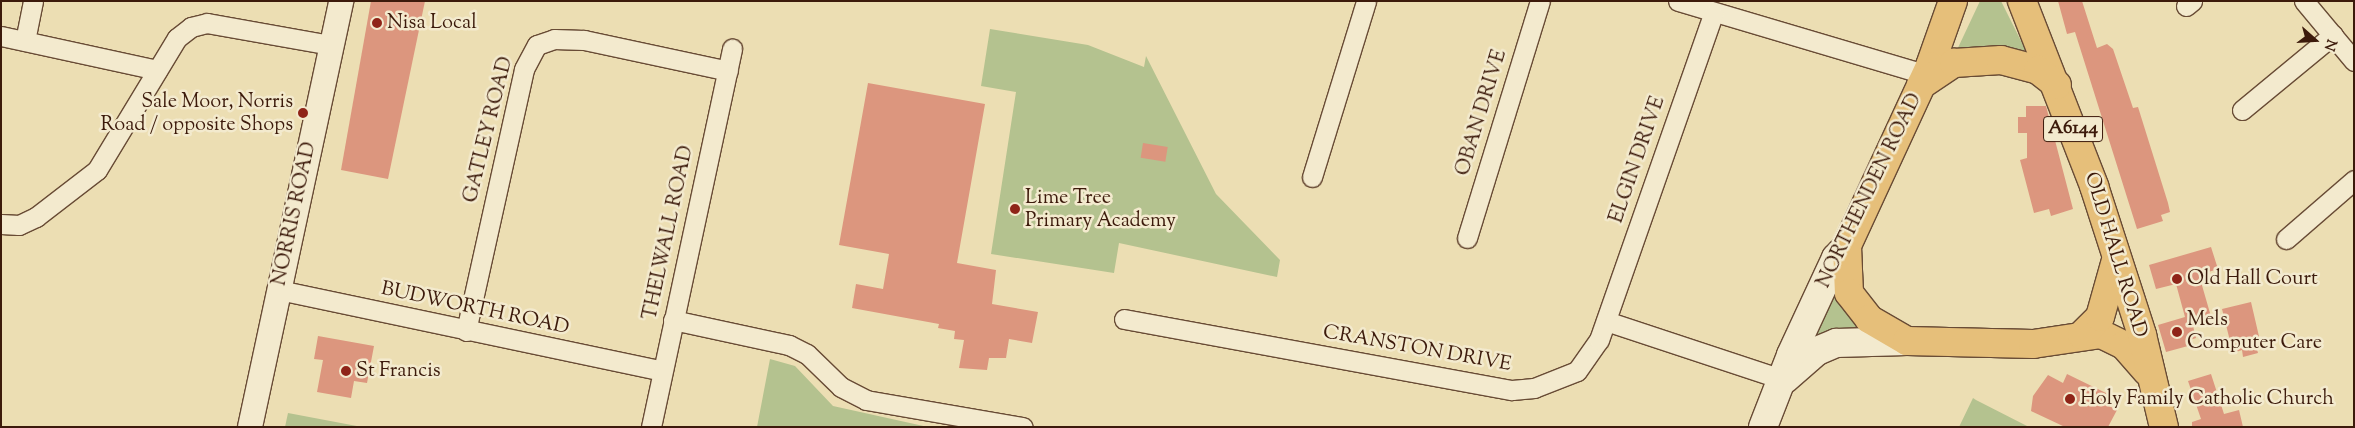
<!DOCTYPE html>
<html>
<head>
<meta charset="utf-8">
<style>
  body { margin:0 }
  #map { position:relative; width:2355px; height:428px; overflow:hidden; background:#ecdeb3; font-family:"Sorts Mill Goudy",serif }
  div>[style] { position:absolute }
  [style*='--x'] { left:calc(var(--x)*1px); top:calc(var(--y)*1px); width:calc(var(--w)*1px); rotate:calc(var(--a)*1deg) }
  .green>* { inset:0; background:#b4c28f }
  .building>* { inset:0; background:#dc967e; transform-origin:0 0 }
  .roads { filter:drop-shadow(1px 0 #684b35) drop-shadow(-1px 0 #684b35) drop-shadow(0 1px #684b35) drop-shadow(0 -1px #684b35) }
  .minor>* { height:19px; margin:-9.5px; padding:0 9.5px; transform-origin:9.5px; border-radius:9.5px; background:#f3eace }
  .tertiary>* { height:24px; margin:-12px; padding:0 12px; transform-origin:12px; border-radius:12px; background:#f3eace }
  .secondary>* { height:28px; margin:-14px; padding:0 14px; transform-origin:14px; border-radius:14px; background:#f3eace }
  .primary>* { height:28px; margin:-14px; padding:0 14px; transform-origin:14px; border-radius:14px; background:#e6bf7a }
  .dots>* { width:14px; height:14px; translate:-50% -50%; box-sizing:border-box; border:2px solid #f3eace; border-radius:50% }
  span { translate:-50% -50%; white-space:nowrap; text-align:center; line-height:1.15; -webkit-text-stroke:5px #f3eace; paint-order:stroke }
  .shield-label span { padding:1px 4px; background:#f3eace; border:1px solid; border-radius:4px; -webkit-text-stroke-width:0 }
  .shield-label { font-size:19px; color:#3c1a0b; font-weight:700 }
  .poi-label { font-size:20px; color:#3c1a0b }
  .left { translate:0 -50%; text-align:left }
  .right { translate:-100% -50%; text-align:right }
  .street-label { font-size:20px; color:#3c1a0b }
  .frame { position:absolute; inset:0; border:2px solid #3c1a0b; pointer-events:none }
  .north { position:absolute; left:2290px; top:15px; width:50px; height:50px; -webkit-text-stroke:4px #f3eace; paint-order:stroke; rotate:109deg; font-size:14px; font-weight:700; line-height:20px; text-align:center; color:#3c1a0b }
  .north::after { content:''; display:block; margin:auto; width:18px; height:22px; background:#3c1a0b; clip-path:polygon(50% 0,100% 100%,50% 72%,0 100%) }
</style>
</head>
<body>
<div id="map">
  <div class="green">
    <i style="clip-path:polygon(1980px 1px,2001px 1px,2026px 51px,1990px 45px,1956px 52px)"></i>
    <i style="clip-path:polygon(990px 29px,1088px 45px,1144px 67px,1146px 56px,1216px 194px,1280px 260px,1277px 277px,1119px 243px,1114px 273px,991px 254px,1016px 92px,981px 86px)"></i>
    <i style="clip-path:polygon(1834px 286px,1861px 328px,1817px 335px,1813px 329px)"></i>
    <i style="clip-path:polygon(770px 359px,795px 366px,833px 406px,928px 427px,757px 427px)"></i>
    <i style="clip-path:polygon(1973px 398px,1976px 400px,2029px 427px,1959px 427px)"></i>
    <i style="clip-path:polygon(288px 413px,362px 427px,285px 427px)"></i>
  </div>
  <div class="building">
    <i style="clip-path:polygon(371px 1px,425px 1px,388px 179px,341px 170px)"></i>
    <i style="clip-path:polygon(2058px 1px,2082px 1px,2097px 48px,2107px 44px,2113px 49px,2133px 108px,2138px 107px,2168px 203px,2170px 212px,2161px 215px,2163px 221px,2137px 229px,2075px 32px,2067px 34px)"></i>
    <i style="clip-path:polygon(868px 83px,985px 104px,957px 263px,996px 270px,992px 304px,1038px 312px,1032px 343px,1009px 339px,1006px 358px,989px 358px,987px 370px,959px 368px,964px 340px,954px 339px,955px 331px,938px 328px,939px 324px,852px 308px,856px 284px,883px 289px,889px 254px,839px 245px)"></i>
    <i style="clip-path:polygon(2026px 106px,2046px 106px,2073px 209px,2051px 216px,2049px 209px,2034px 213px,2020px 160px,2027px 158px,2027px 133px,2018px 133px,2018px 117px,2026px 117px)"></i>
    <i style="left:1143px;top:143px;width:25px;height:15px;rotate:9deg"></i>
    <i style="clip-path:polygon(2211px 247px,2218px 269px,2199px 275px,2212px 320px,2193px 326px,2196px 338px,2187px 341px,2188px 346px,2166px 352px,2158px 325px,2185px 317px,2176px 284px,2156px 289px,2149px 265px)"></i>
    <i style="clip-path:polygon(2251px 302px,2261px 345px,2256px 346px,2258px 353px,2243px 357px,2242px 350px,2233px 353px,2222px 309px)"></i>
    <i style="clip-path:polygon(318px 336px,374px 346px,367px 383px,354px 381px,351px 398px,317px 392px,323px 360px,314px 359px)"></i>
    <i style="clip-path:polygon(2067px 374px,2108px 394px,2103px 403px,2117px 410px,2108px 427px,2065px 427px,2031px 411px,2033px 396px,2048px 375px,2063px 383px)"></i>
    <i style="clip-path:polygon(2211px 374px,2224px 414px,2239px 410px,2243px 427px,2192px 427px,2192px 422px,2201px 419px,2188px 381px)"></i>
  </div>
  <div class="roads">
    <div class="minor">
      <i style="--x:1678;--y:1;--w:258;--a:16.5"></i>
      <i style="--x:2304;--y:1;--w:78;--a:50.2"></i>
      <i style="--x:2186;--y:6;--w:8;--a:-40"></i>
      <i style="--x:1;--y:36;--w:160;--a:12.3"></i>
      <i style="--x:25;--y:41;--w:41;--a:-78.7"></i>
      <i style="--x:2242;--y:110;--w:118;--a:-39.5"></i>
      <i style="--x:1312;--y:177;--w:184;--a:-72.9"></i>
      <i style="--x:1;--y:224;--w:18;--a:3"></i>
      <i style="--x:19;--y:225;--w:19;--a:-25"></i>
      <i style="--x:36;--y:217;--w:77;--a:-37.6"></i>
      <i style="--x:97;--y:170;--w:154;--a:-58.8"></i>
      <i style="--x:177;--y:38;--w:18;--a:-38"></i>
      <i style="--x:191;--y:27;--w:16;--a:-14"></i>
      <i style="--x:207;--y:23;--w:126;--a:10.1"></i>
      <i style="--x:1467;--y:238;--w:248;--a:-72.9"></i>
      <i style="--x:2286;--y:239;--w:90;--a:-40.9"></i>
      <i style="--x:279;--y:290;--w:391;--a:11.9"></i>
      <i style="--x:1124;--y:319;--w:394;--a:10.4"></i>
      <i style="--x:1512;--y:390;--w:22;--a:-5"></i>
      <i style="--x:1534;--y:388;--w:46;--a:-21.6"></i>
      <i style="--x:1577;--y:371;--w:38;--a:-55"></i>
      <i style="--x:1599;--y:340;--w:345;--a:-70.7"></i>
      <i style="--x:673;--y:320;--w:119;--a:12.2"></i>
      <i style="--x:789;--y:345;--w:20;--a:27"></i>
      <i style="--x:807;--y:354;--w:47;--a:44.1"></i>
      <i style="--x:841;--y:387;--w:28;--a:27"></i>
      <i style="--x:866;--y:400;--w:159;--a:9.8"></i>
      <i style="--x:1606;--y:321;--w:188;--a:18.3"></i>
      <i style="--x:466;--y:331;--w:268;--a:-77.5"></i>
      <i style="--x:524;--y:69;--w:27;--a:-62"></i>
      <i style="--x:537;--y:45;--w:18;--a:-19"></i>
      <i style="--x:554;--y:39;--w:30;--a:2"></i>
      <i style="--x:584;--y:40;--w:147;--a:12.1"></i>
      <i style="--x:651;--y:427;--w:387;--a:-77.9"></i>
    </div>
    <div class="tertiary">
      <i style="--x:250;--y:427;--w:436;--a:-77.9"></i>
    </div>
    <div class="secondary">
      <i style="--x:1785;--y:379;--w:43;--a:-41.2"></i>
      <i style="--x:1817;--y:351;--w:21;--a:-23"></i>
      <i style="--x:1836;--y:343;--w:71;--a:-1.6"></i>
      <i style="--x:1763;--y:427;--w:77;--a:-68.7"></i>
      <i style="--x:1791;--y:355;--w:107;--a:-65.1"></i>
      <i style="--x:1836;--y:258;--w:16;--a:-47"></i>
    </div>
    <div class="primary">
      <i style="--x:1953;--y:1;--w:69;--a:109.5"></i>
      <i style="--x:1930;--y:66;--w:198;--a:114.8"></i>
      <i style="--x:1847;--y:246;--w:47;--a:87.6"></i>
      <i style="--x:1849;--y:293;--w:33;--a:52"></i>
      <i style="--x:1869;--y:319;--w:44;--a:30.1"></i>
      <i style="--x:1907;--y:341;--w:126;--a:1.4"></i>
      <i style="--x:2033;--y:344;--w:69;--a:-8.4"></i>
      <i style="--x:2101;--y:334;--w:25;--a:26"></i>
      <i style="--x:2124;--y:345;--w:35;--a:49"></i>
      <i style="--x:2022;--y:1;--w:199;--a:68.7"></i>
      <i style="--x:2094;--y:186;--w:157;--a:72.1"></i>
      <i style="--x:2142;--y:335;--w:95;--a:76.6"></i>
      <i style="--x:1921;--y:85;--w:40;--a:-34"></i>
      <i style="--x:1954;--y:63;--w:47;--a:-3.7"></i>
      <i style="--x:2001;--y:60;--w:38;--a:15"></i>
      <i style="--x:2038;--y:70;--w:24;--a:38"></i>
      <i style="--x:2082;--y:335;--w:25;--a:-45"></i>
      <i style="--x:2100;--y:317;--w:59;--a:-74.3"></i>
    </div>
  </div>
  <div class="dots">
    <i style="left:377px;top:23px;background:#8f2418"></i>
    <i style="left:303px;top:113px;background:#8f2418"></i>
    <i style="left:1015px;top:209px;background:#8f2418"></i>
    <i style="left:2177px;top:279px;background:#8f2418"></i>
    <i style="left:2177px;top:332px;background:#8f2418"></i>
    <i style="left:346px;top:371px;background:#8f2418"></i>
    <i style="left:2070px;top:399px;background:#8f2418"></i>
  </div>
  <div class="shield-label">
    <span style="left:2073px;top:129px">A6144</span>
  </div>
  <div class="poi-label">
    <span class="left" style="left:387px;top:23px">Nisa Local</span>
    <span class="right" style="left:293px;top:114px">Sale Moor, Norris<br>Road / opposite Shops</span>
    <span class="left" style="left:1025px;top:210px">Lime Tree<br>Primary Academy</span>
    <span class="left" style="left:2187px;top:279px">Old Hall Court</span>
    <span class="left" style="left:2187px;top:332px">Mels<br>Computer Care</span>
    <span class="left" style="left:356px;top:371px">St Francis</span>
    <span class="left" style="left:2080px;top:399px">Holy Family Catholic Church</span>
  </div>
  <div class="street-label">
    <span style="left:1482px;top:113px;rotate:-73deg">OBAN DRIVE</span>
    <span style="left:489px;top:130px;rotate:-76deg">GATLEY ROAD</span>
    <span style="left:1638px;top:160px;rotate:-71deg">ELGIN DRIVE</span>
    <span style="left:1870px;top:191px;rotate:-64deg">NORTHENDEN ROAD</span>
    <span style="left:295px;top:214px;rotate:-78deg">NORRIS ROAD</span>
    <span style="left:669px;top:233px;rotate:-78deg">THELWALL ROAD</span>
    <span style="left:2115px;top:255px;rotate:73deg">OLD HALL ROAD</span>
    <span style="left:475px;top:309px;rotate:12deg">BUDWORTH ROAD</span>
    <span style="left:1417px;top:349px;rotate:10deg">CRANSTON DRIVE</span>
  </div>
  <div class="frame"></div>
  <div class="north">N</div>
</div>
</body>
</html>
